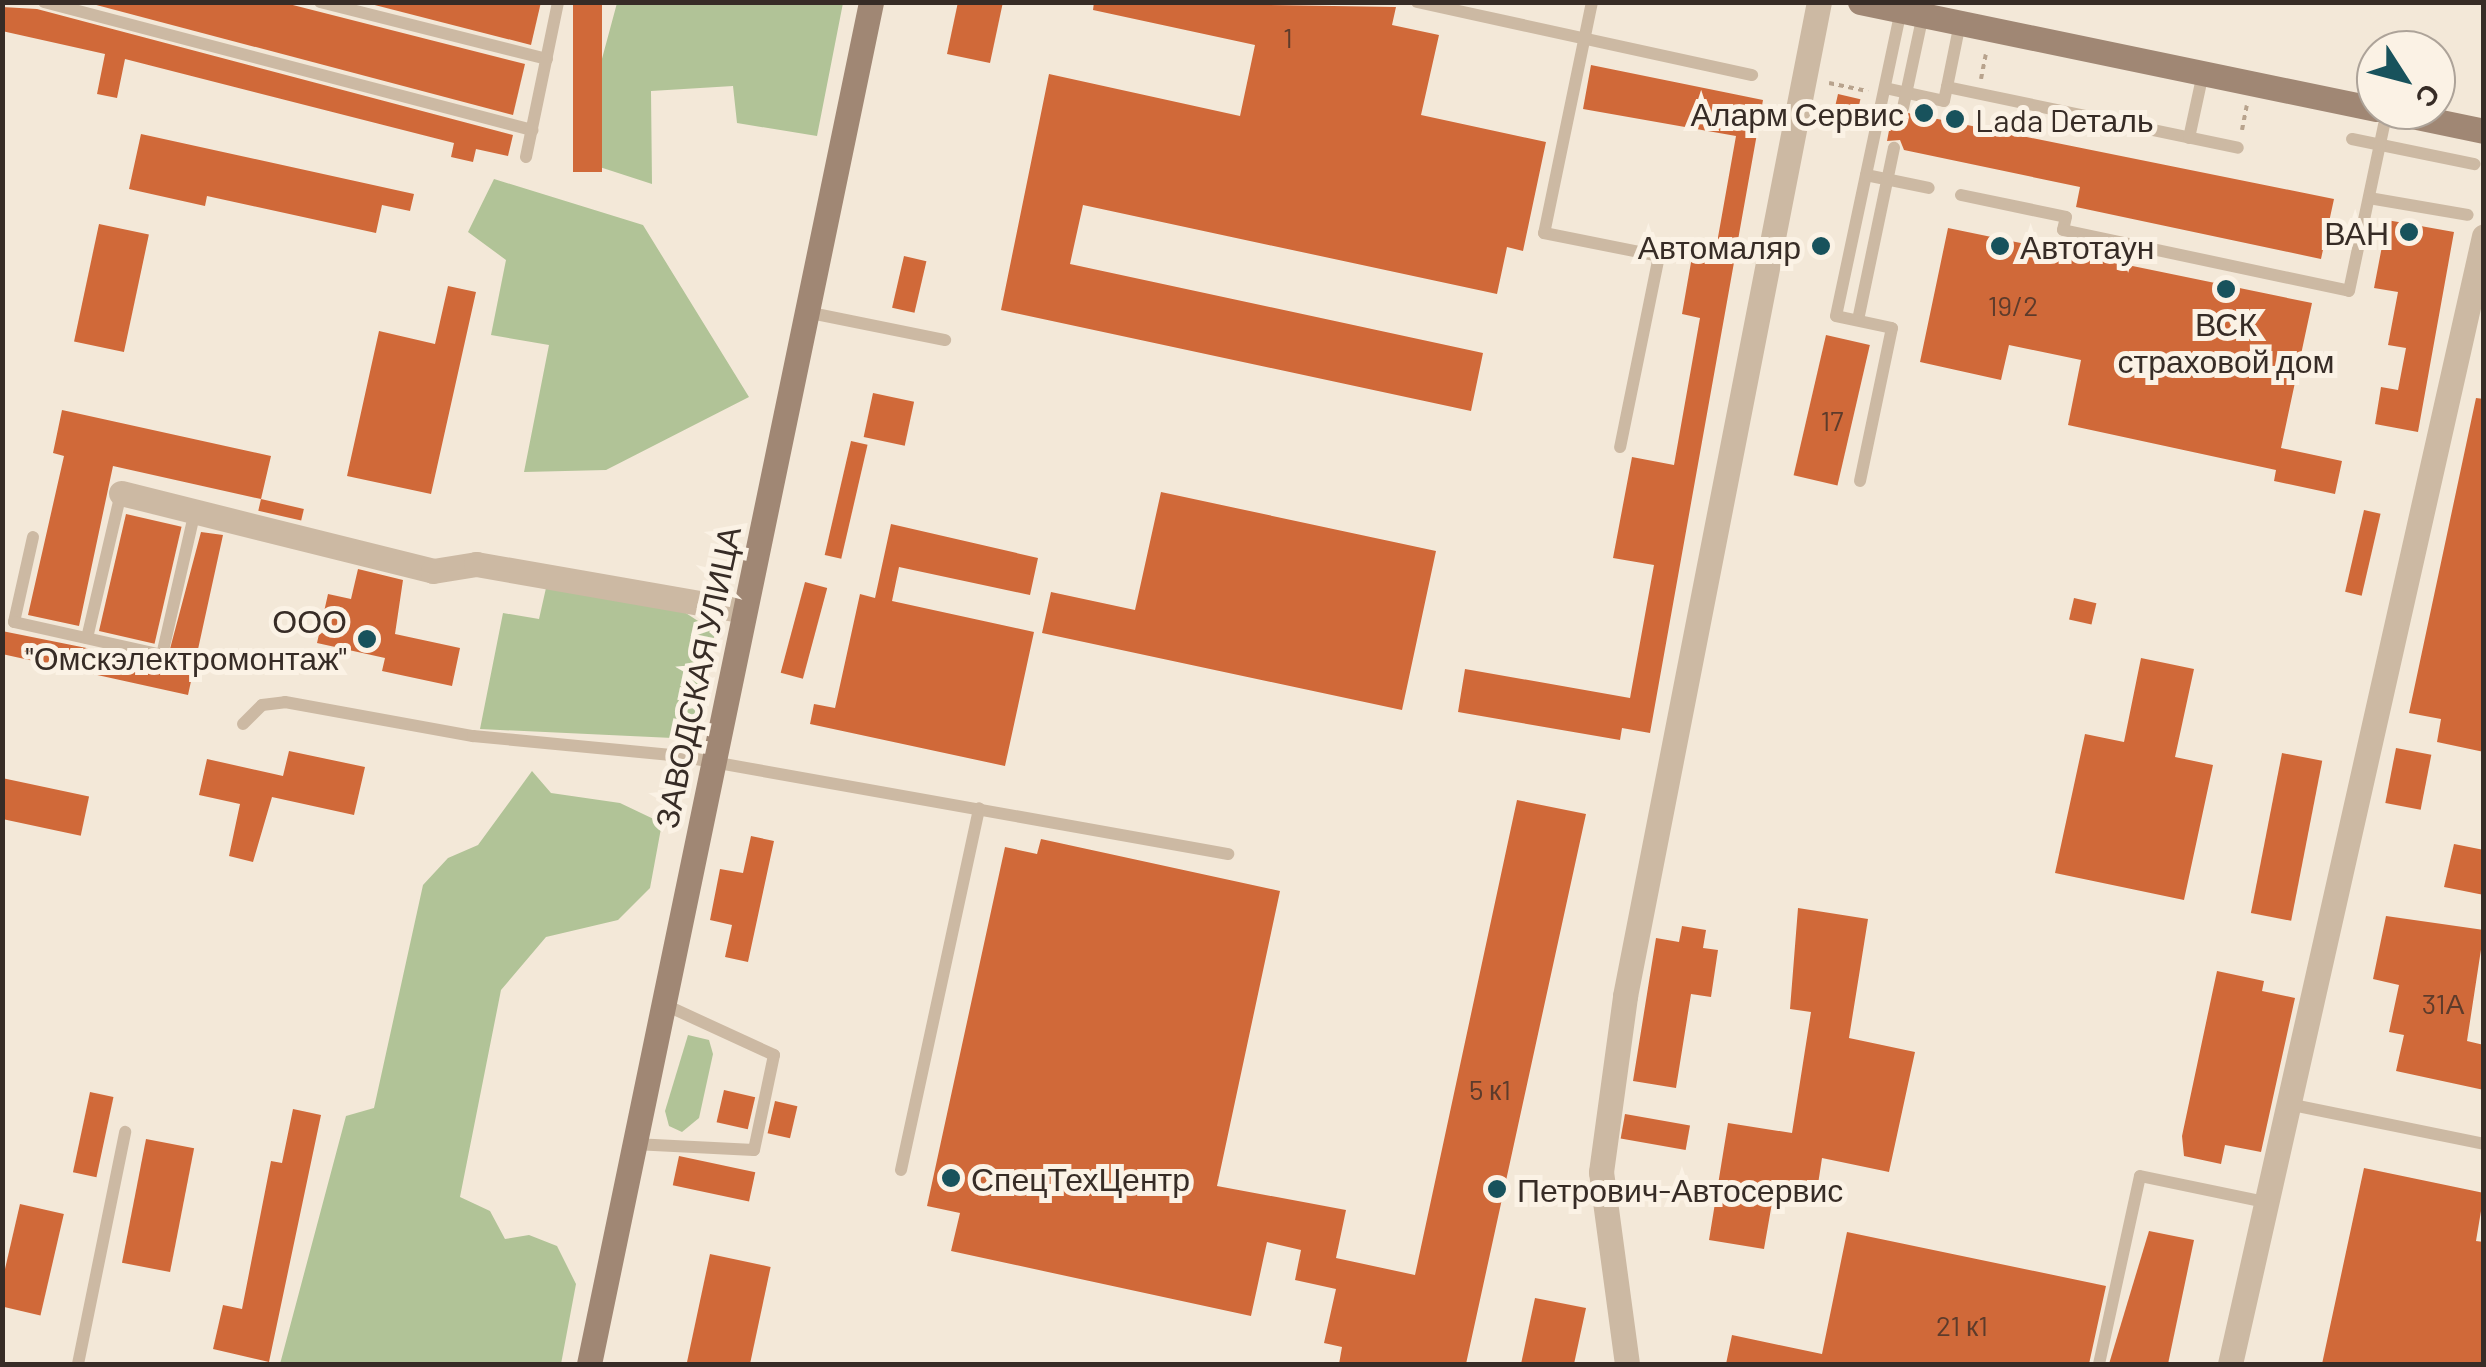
<!DOCTYPE html>
<html>
<head>
<meta charset="utf-8">
<style>
  body { margin:0 }
  #map { position:relative; width:2486px; height:1367px; overflow:hidden; background:#f3e8d8; font-family:Barlow,sans-serif }
  div>[style] { position:absolute }
  [style*='--x'] { left:calc(var(--x)*1px); top:calc(var(--y)*1px); width:calc(var(--w)*1px); rotate:calc(var(--a)*1deg) }
  .green>* { inset:0; background:#b1c397 }
  .building>* { inset:0; background:#d06939; transform-origin:0 0 }
  .path>* { height:4px; margin-top:-2px; transform-origin:0; background:repeating-linear-gradient(90deg,#b8a38d 0 5px,transparent 0 10px) }
  .lane>* { height:12px; margin:-6px; padding:0 6px; transform-origin:6px; border-radius:6px; background:#ccb9a3 }
  .street>* { height:25px; margin:-12.5px; padding:0 12.5px; transform-origin:12.5px; border-radius:12.5px; background:#ccb9a3 }
  .secondary>* { height:25px; margin:-12.5px; padding:0 12.5px; transform-origin:12.5px; border-radius:12.5px; background:#a08774 }
  .dots>* { width:28px; height:28px; translate:-50% -50%; box-sizing:border-box; border:5px solid #fbf2e5; border-radius:50% }
  span { translate:-50% -50%; white-space:nowrap; text-align:center; line-height:1.15; -webkit-text-stroke:10px #fbf2e5; paint-order:stroke }
  .number-label { font-size:28px; color:#5d3b2b }
  .number-label span { -webkit-text-stroke-width:0 }
  .poi-label { font-size:32px; color:#372c26 }
  .right { translate:-100% -50%; text-align:right }
  .left { translate:0 -50%; text-align:left }
  .street-label { font-size:32px; color:#372c26 }
  .frame { position:absolute; inset:0; border:5px solid #372c26; pointer-events:none }
  .north { position:absolute; left:2356px; top:30px; width:100px; height:100px; box-sizing:border-box; background:#fbf2e5; border:2px solid #ada399; border-radius:50%; rotate:126deg; font-size:28px; font-weight:700; line-height:40px; text-align:center; color:#372c26 }
  .north::after { content:''; display:block; margin:auto; width:35px; height:45px; background:#18525c; clip-path:polygon(50% 0,100% 100%,50% 72%,0 100%) }
</style>
</head>
<body>
<div id="map">
  <div class="green">
    <i style="clip-path:polygon(617px 3px,843px 3px,817px 136px,737px 123px,733px 86px,651px 91px,652px 184px,575px 159px)"></i>
    <i style="clip-path:polygon(494px 179px,643px 225px,749px 397px,606px 470px,524px 472px,549px 345px,491px 335px,506px 260px,468px 232px)"></i>
    <i style="clip-path:polygon(546px 588px,675px 606px,715px 632px,694px 739px,480px 729px,503px 613px,539px 619px)"></i>
    <i style="clip-path:polygon(532px 771px,551px 793px,620px 803px,662px 823px,650px 888px,618px 920px,546px 937px,501px 990px,460px 1197px,490px 1211px,505px 1239px,529px 1235px,557px 1246px,576px 1284px,561px 1364px,280px 1364px,346px 1116px,374px 1108px,423px 885px,448px 858px,478px 845px)"></i>
    <i style="clip-path:polygon(688px 1035px,709px 1040px,713px 1054px,699px 1118px,682px 1132px,669px 1126px,665px 1111px)"></i>
  </div>
  <div class="building">
    <i style="clip-path:polygon(85px 2px,281px 2px,525px 64px,513px 115px)"></i>
    <i style="clip-path:polygon(363px 2px,541px 2px,531px 45px)"></i>
    <i style="left:573px;top:2px;width:29px;height:170px"></i>
    <i style="clip-path:polygon(958px 2px,1003px 2px,990px 63px,947px 54px)"></i>
    <i style="clip-path:polygon(1094px 2px,1396px 7px,1392px 25px,1439px 35px,1421px 115px,1546px 142px,1523px 251px,1507px 247px,1497px 294px,1083px 205px,1070px 264px,1483px 353px,1471px 411px,1001px 310px,1049px 74px,1240px 116px,1255px 45px,1093px 10px)"></i>
    <i style="clip-path:polygon(2px 7px,37px 9px,513px 135px,508px 156px,476px 149px,473px 162px,451px 157px,454px 143px,125px 59px,117px 98px,97px 94px,105px 54px,2px 31px)"></i>
    <i style="clip-path:polygon(1591px 65px,1763px 100px,1650px 733px,1622px 728px,1620px 740px,1458px 712px,1465px 669px,1630px 698px,1654px 565px,1613px 558px,1632px 457px,1674px 465px,1700px 318px,1682px 314px,1693px 251px,1715px 254px,1736px 136px,1583px 109px)"></i>
    <i style="left:1838px;top:94px;width:23px;height:23px;rotate:13deg"></i>
    <i style="clip-path:polygon(1893px 110px,2334px 199px,2321px 259px,2076px 207px,2080px 187px,1904px 150px,1900px 140px,1887px 141px)"></i>
    <i style="clip-path:polygon(141px 134px,414px 194px,410px 211px,382px 205px,376px 233px,207px 196px,205px 206px,129px 189px)"></i>
    <i style="clip-path:polygon(2387px 220px,2454px 232px,2418px 432px,2375px 424px,2381px 387px,2398px 390px,2406px 348px,2388px 345px,2398px 292px,2374px 288px)"></i>
    <i style="left:99px;top:224px;width:51px;height:120px;rotate:12deg"></i>
    <i style="clip-path:polygon(1948px 228px,2312px 303px,2281px 448px,2342px 461px,2335px 494px,2274px 481px,2276px 470px,2068px 425px,2081px 360px,2009px 345px,2001px 380px,1920px 362px)"></i>
    <i style="left:904px;top:256px;width:23px;height:53px;rotate:13deg"></i>
    <i style="clip-path:polygon(448px 286px,476px 292px,431px 494px,347px 476px,379px 331px,435px 344px)"></i>
    <i style="left:1826px;top:335px;width:45px;height:144px;rotate:13deg"></i>
    <i style="left:873px;top:393px;width:42px;height:45px;rotate:12deg"></i>
    <i style="clip-path:polygon(2476px 398px,2484px 399px,2484px 752px,2437px 742px,2441px 719px,2409px 713px)"></i>
    <i style="clip-path:polygon(62px 410px,271px 456px,261px 499px,113px 466px,79px 626px,28px 615px,64px 456px,53px 453px)"></i>
    <i style="left:851px;top:441px;width:17px;height:117px;rotate:13deg"></i>
    <i style="clip-path:polygon(1161px 492px,1436px 551px,1402px 710px,1042px 633px,1051px 592px,1135px 610px)"></i>
    <i style="left:261px;top:499px;width:44px;height:12px;rotate:13deg"></i>
    <i style="left:2364px;top:510px;width:17px;height:84px;rotate:13deg"></i>
    <i style="left:126px;top:514px;width:57px;height:120px;rotate:13deg"></i>
    <i style="clip-path:polygon(891px 524px,1038px 558px,1030px 595px,899px 567px,892px 601px,1034px 632px,1005px 766px,810px 724px,814px 704px,835px 708px,860px 594px,875px 598px)"></i>
    <i style="clip-path:polygon(201px 532px,223px 535px,188px 695px,2px 654px,2px 631px,166px 664px)"></i>
    <i style="clip-path:polygon(358px 569px,403px 580px,395px 634px,460px 648px,452px 686px,382px 671px,385px 658px,317px 643px,328px 594px,351px 599px)"></i>
    <i style="left:805px;top:582px;width:23px;height:94px;rotate:15deg"></i>
    <i style="left:2074px;top:598px;width:23px;height:22px;rotate:13deg"></i>
    <i style="clip-path:polygon(2141px 658px,2194px 669px,2175px 757px,2213px 765px,2184px 900px,2055px 873px,2085px 734px,2124px 742px)"></i>
    <i style="left:2396px;top:748px;width:36px;height:56px;rotate:11deg"></i>
    <i style="clip-path:polygon(289px 751px,365px 767px,354px 815px,272px 797px,253px 862px,229px 856px,240px 804px,199px 795px,207px 759px,283px 776px)"></i>
    <i style="left:2282px;top:753px;width:41px;height:163px;rotate:11deg"></i>
    <i style="left:2px;top:778px;width:89px;height:40px;rotate:12deg"></i>
    <i style="clip-path:polygon(1517px 800px,1586px 814px,1466px 1364px,1339px 1364px,1342px 1347px,1324px 1343px,1336px 1289px,1295px 1280px,1301px 1250px,1267px 1242px,1251px 1316px,951px 1251px,960px 1213px,927px 1206px,1005px 847px,1037px 854px,1041px 839px,1280px 891px,1217px 1186px,1346px 1210px,1336px 1258px,1415px 1275px)"></i>
    <i style="clip-path:polygon(751px 836px,774px 841px,748px 962px,725px 957px,732px 925px,710px 920px,720px 869px,743px 873px)"></i>
    <i style="clip-path:polygon(2454px 844px,2484px 850px,2484px 895px,2444px 887px)"></i>
    <i style="clip-path:polygon(1798px 908px,1868px 919px,1849px 1038px,1915px 1052px,1889px 1172px,1822px 1158px,1815px 1204px,1773px 1197px,1764px 1249px,1709px 1240px,1728px 1123px,1792px 1133px,1811px 1012px,1790px 1009px)"></i>
    <i style="clip-path:polygon(2386px 916px,2484px 930px,2467px 1041px,2484px 1045px,2484px 1090px,2396px 1071px,2404px 1035px,2389px 1032px,2399px 985px,2373px 979px)"></i>
    <i style="clip-path:polygon(1682px 926px,1706px 930px,1703px 948px,1718px 950px,1711px 997px,1691px 994px,1676px 1088px,1633px 1081px,1656px 938px,1679px 942px)"></i>
    <i style="clip-path:polygon(2217px 971px,2264px 981px,2262px 991px,2295px 998px,2261px 1152px,2225px 1145px,2221px 1164px,2184px 1156px,2182px 1136px)"></i>
    <i style="left:724px;top:1090px;width:32px;height:33px;rotate:13deg"></i>
    <i style="left:90px;top:1092px;width:24px;height:82px;rotate:12deg"></i>
    <i style="left:775px;top:1101px;width:23px;height:33px;rotate:13deg"></i>
    <i style="clip-path:polygon(293px 1109px,321px 1115px,269px 1362px,213px 1349px,223px 1305px,242px 1309px,271px 1161px,282px 1163px)"></i>
    <i style="left:1625px;top:1114px;width:66px;height:25px;rotate:10deg"></i>
    <i style="left:146px;top:1139px;width:49px;height:126px;rotate:11deg"></i>
    <i style="left:679px;top:1156px;width:78px;height:30px;rotate:12deg"></i>
    <i style="clip-path:polygon(2364px 1168px,2484px 1193px,2476px 1241px,2484px 1242px,2484px 1364px,2322px 1364px)"></i>
    <i style="left:20px;top:1204px;width:45px;height:104px;rotate:13deg"></i>
    <i style="clip-path:polygon(2149px 1231px,2194px 1240px,2168px 1364px,2109px 1364px)"></i>
    <i style="clip-path:polygon(1847px 1232px,2106px 1286px,2089px 1364px,1726px 1364px,1732px 1335px,1822px 1354px)"></i>
    <i style="left:710px;top:1254px;width:62px;height:113px;rotate:12deg"></i>
    <i style="clip-path:polygon(1535px 1298px,1586px 1308px,1574px 1364px,1521px 1364px)"></i>
  </div>
  <div class="path">
    <i style="--x:1981;--y:79;--w:25;--a:-79"></i>
    <i style="--x:1829;--y:83;--w:40;--a:12"></i>
    <i style="--x:2242;--y:130;--w:25;--a:-79"></i>
  </div>
  <div class="lane">
    <i style="--x:44;--y:2;--w:505;--a:14.7"></i>
    <i style="--x:320;--y:2;--w:234;--a:14.1"></i>
    <i style="--x:1417;--y:2;--w:343;--a:12.3"></i>
    <i style="--x:1592;--y:2;--w:236;--a:101.7"></i>
    <i style="--x:1544;--y:233;--w:117;--a:11.3"></i>
    <i style="--x:1659;--y:256;--w:195;--a:101.5"></i>
    <i style="--x:1960;--y:23;--w:65;--a:101.5"></i>
    <i style="--x:1947;--y:87;--w:297;--a:11.8"></i>
    <i style="--x:1885;--y:88;--w:60;--a:12.4"></i>
    <i style="--x:1944;--y:101;--w:14;--a:-78"></i>
    <i style="--x:1903;--y:108;--w:95;--a:-77.9"></i>
    <i style="--x:2189;--y:138;--w:66;--a:-77.8"></i>
    <i style="--x:2352;--y:139;--w:125;--a:11.6"></i>
    <i style="--x:526;--y:157;--w:158;--a:-78.3"></i>
    <i style="--x:1866;--y:175;--w:64;--a:11.7"></i>
    <i style="--x:1961;--y:195;--w:107;--a:11.8"></i>
    <i style="--x:2066;--y:217;--w:13;--a:103"></i>
    <i style="--x:2063;--y:230;--w:292;--a:12"></i>
    <i style="--x:2349;--y:291;--w:184;--a:-78.1"></i>
    <i style="--x:2369;--y:198;--w:100;--a:9.7"></i>
    <i style="--x:806;--y:312;--w:142;--a:11.4"></i>
    <i style="--x:1858;--y:320;--w:176;--a:-78.2"></i>
    <i style="--x:1860;--y:481;--w:156;--a:-78.2"></i>
    <i style="--x:1892;--y:328;--w:57;--a:-167.9"></i>
    <i style="--x:1836;--y:316;--w:312;--a:-78"></i>
    <i style="--x:33;--y:537;--w:87;--a:102.6"></i>
    <i style="--x:14;--y:622;--w:152;--a:12.6"></i>
    <i style="--x:162;--y:655;--w:148;--a:-77.1"></i>
    <i style="--x:87;--y:638;--w:149;--a:-76.8"></i>
    <i style="--x:243;--y:724;--w:27;--a:-45"></i>
    <i style="--x:262;--y:705;--w:23;--a:-7"></i>
    <i style="--x:285;--y:702;--w:191;--a:10.3"></i>
    <i style="--x:473;--y:736;--w:207;--a:5.5"></i>
    <i style="--x:679;--y:756;--w:558;--a:10.12"></i>
    <i style="--x:2288;--y:1104;--w:200;--a:11.5"></i>
    <i style="--x:634;--y:1144;--w:120;--a:2.9"></i>
    <i style="--x:754;--y:1150;--w:97;--a:-78.1"></i>
    <i style="--x:774;--y:1055;--w:122;--a:-155.3"></i>
    <i style="--x:901;--y:1170;--w:370;--a:-77.8"></i>
    <i style="--x:78;--y:1364;--w:237;--a:-78.5"></i>
    <i style="--x:2099;--y:1364;--w:192;--a:-77.7"></i>
    <i style="--x:2140;--y:1176;--w:127;--a:11.8"></i>
  </div>
  <div class="street">
    <i style="--x:121;--y:493;--w:322;--a:14"></i>
    <i style="--x:433;--y:571;--w:44;--a:-9.2"></i>
    <i style="--x:476;--y:564;--w:272;--a:9.9"></i>
    <i style="--x:1627;--y:1364;--w:194;--a:-97.7"></i>
    <i style="--x:1601;--y:1172;--w:178;--a:-82.2"></i>
    <i style="--x:1625;--y:996;--w:1013;--a:-78.96"></i>
    <i style="--x:2230;--y:1364;--w:1156;--a:-77.31"></i>
  </div>
  <div class="secondary">
    <i style="--x:1860;--y:2;--w:527;--a:11.72"></i>
    <i style="--x:2383;--y:110;--w:103;--a:11.7"></i>
    <i style="--x:589;--y:1364;--w:1391;--a:-78.3"></i>
  </div>
  <div class="dots">
    <i style="left:1924px;top:113px;background:#18525c"></i>
    <i style="left:1955px;top:119px;background:#18525c"></i>
    <i style="left:2409px;top:232px;background:#18525c"></i>
    <i style="left:1821px;top:246px;background:#18525c"></i>
    <i style="left:2000px;top:246px;background:#18525c"></i>
    <i style="left:2226px;top:289px;background:#18525c"></i>
    <i style="left:367px;top:639px;background:#18525c"></i>
    <i style="left:951px;top:1178px;background:#18525c"></i>
    <i style="left:1497px;top:1189px;background:#18525c"></i>
  </div>
  <div class="number-label">
    <span style="left:1288px;top:37px">1</span>
    <span style="left:2013px;top:305px">19/2</span>
    <span style="left:1832px;top:420px">17</span>
    <span style="left:2443px;top:1003px">31А</span>
    <span style="left:1490px;top:1089px">5 к1</span>
    <span style="left:1962px;top:1325px">21 к1</span>
  </div>
  <div class="poi-label">
    <span class="right" style="left:1904px;top:113px">Аларм Сервис</span>
    <span class="left" style="left:1975px;top:119px">Lada Dеталь</span>
    <span class="right" style="left:2389px;top:232px">ВАН</span>
    <span class="right" style="left:1801px;top:246px">Автомаляр</span>
    <span class="left" style="left:2020px;top:246px">Автотаун</span>
    <span style="left:2226px;top:342px">ВСК<br>страховой дом</span>
    <span class="right" style="left:347px;top:639px">ООО<br>"Омскэлектромонтаж"</span>
    <span class="left" style="left:971px;top:1178px">СпецТехЦентр</span>
    <span class="left" style="left:1517px;top:1189px">Петрович-Автосервис</span>
  </div>
  <div class="street-label">
    <span style="left:697px;top:677px;rotate:-78deg">ЗАВОДСКАЯ УЛИЦА</span>
  </div>
  <div class="frame"></div>
  <div class="north">С</div>
</div>
</body>
</html>
